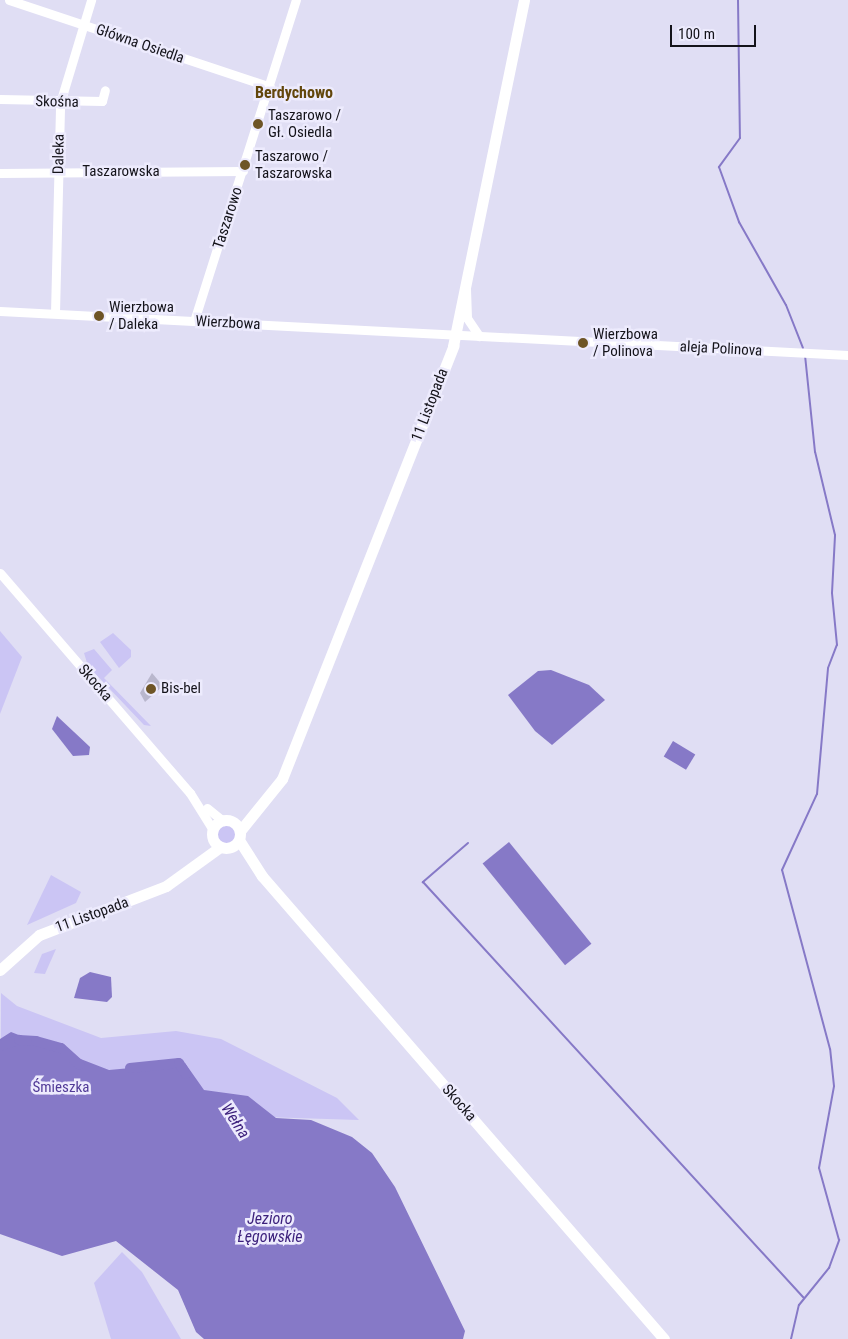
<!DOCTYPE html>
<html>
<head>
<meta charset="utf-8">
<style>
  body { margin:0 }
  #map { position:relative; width:848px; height:1339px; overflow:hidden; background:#e0def4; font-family:"Roboto Condensed",sans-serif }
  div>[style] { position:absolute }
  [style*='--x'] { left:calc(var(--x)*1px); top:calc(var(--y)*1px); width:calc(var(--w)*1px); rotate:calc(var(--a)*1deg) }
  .green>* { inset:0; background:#cbc5f4 }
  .round { border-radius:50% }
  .water>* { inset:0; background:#8679c7; transform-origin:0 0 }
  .stream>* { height:2px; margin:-1px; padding:0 1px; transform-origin:1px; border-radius:1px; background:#8679c7 }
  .river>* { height:10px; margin:-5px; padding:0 5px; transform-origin:5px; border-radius:5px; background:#8679c7 }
  .building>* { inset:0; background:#b9b7cd }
  .minor>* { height:9px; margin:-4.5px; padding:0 4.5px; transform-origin:4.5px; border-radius:4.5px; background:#fff }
  .major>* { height:11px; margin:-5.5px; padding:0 5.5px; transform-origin:5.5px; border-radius:5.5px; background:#fff }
  .major>.ring { margin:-5.5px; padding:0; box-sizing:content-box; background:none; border:11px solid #fff; border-radius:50% }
  .dots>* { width:14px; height:14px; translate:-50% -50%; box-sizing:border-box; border:2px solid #edebfd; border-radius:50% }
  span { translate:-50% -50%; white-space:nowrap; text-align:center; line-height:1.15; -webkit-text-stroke:5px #edebfd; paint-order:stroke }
  .street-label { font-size:15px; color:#14131a }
  .poi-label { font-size:15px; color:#14131a }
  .left { translate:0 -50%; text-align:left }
  .park-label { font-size:15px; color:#513a97 }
  .neighbourhood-label { font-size:16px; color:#62460b; font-weight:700 }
  .water-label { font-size:16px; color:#3b1f7b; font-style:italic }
  .scale { position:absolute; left:670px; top:25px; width:86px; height:22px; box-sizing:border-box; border:2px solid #14131a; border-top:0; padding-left:6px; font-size:15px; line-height:18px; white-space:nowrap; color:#14131a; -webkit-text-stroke:4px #edebfd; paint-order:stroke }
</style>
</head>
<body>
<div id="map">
  <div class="green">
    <i style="clip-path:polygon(0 631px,22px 657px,0 714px)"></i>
    <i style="clip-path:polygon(113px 633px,131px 650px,131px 657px,119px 668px,100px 642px)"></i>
    <i style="clip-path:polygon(94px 649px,112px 670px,104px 678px,151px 726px,144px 725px,88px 666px,84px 653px)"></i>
    <i class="round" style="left:216px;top:825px;width:20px;height:20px"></i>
    <i style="clip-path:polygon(51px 875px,81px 892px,76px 903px,27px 925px)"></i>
    <i style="clip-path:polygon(56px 949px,45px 974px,34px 973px,42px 954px)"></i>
    <i style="clip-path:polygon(1px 993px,17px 1006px,101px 1038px,176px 1031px,221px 1039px,337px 1098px,359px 1120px,263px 1117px,0 1205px)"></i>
    <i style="clip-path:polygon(122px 1252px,142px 1272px,181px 1339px,111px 1339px,94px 1283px)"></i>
  </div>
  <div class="water">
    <i style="clip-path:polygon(551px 670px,589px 685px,605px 700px,552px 745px,535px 731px,508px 695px,538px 671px)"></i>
    <i style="clip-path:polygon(57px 716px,90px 747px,89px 755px,73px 756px,52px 729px)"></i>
    <i style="left:673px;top:741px;width:26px;height:18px;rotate:31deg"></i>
    <i style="left:509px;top:842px;width:131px;height:34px;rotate:51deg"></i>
    <i style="clip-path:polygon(90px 972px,111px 977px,112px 997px,107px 1002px,74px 998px,80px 978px)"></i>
    <i style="clip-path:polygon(11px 1032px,109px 1070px,185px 1063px,204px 1090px,248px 1096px,276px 1118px,311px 1120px,352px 1137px,372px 1153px,395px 1187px,465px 1331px,463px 1339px,204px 1339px,196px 1332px,178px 1290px,116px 1241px,62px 1256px,0 1234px,0 1039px)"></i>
  </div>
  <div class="stream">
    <i style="--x:738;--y:0;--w:138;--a:89.2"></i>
    <i style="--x:740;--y:138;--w:36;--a:126"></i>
    <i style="--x:719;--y:167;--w:59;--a:70"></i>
    <i style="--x:739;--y:222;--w:95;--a:60.5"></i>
    <i style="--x:786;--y:305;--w:46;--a:68.4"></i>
    <i style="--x:468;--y:843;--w:60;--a:139.1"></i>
    <i style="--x:423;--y:882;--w:563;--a:47.52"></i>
    <i style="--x:791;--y:1339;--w:35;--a:-77"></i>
    <i style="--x:799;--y:1305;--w:48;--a:-51"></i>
    <i style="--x:829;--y:1268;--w:30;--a:-70"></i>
    <i style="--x:839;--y:1240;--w:75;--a:-105.5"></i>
    <i style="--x:819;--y:1168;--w:83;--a:-79.6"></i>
    <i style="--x:834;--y:1086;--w:37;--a:-96"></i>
    <i style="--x:830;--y:1049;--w:185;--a:-105"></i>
    <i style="--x:782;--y:870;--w:84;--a:-65.3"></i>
    <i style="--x:817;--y:794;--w:126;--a:-85"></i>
    <i style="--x:828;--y:668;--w:25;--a:-69"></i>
    <i style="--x:837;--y:645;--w:52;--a:-95.5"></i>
    <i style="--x:832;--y:593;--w:58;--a:-87"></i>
    <i style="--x:835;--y:535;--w:85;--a:-103.5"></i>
    <i style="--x:815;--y:452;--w:97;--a:-95.9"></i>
  </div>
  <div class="river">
    <i style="--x:0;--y:1046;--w:20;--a:-18"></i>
    <i style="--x:19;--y:1040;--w:17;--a:3"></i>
    <i style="--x:36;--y:1041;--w:26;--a:16"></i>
    <i style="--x:61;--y:1048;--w:25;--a:42"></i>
    <i style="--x:130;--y:1068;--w:49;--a:-5.8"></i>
    <i style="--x:179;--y:1063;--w:13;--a:58"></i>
  </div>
  <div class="building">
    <i style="clip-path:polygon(152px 673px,163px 686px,145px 702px,140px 693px)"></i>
  </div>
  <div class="minor">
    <i style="--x:9;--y:0;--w:275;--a:18.4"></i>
    <i style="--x:0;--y:99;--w:102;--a:1.1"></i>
    <i style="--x:102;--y:101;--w:11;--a:-75"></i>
    <i style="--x:0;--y:173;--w:243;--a:-0.5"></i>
    <i style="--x:466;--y:289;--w:29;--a:88"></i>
    <i style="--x:467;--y:318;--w:22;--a:56"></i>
    <i style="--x:0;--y:311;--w:849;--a:2.97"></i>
    <i style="--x:55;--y:313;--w:210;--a:-88.6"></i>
    <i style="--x:60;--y:103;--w:108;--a:-73.2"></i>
    <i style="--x:194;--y:321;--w:337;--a:-72.4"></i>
    <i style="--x:0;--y:573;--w:291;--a:49.2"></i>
    <i style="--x:190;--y:793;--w:44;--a:58.1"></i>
    <i style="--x:207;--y:808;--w:21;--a:39"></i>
  </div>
  <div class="major">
    <i class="ring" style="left:212px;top:820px;width:17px;height:17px"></i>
    <i style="--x:240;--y:831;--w:67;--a:-51.1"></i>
    <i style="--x:282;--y:779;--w:466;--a:-68.4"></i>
    <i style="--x:453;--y:346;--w:353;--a:-78.4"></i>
    <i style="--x:239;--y:840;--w:43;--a:57.4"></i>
    <i style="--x:262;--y:876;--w:613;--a:49.03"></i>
    <i style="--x:0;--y:970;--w:52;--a:-41.9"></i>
    <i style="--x:39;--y:935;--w:136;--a:-21.1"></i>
    <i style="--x:166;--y:886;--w:67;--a:-35.8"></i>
  </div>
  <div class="dots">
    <i style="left:258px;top:124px;background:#6e5526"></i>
    <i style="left:245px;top:165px;background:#6e5526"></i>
    <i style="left:99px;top:316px;background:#6e5526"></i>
    <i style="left:583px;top:343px;background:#6e5526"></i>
    <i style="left:151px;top:689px;background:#6e5526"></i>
  </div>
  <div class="street-label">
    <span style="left:140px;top:44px;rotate:19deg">Główna Osiedla</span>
    <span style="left:57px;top:102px;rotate:1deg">Skośna</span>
    <span style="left:59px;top:154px;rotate:-89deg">Daleka</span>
    <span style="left:121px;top:172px">Taszarowska</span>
    <span style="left:228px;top:218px;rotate:-72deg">Taszarowo</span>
    <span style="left:228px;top:323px;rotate:3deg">Wierzbowa</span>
    <span style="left:721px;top:349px;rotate:3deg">aleja Polinova</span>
    <span style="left:430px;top:405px;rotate:-69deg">11 Listopada</span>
    <span style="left:95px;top:683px;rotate:49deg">Skocka</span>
    <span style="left:92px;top:915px;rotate:-20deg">11 Listopada</span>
    <span style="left:459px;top:1103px;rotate:49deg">Skocka</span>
  </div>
  <div class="poi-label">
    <span class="left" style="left:268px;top:124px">Taszarowo /<br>Gł. Osiedla</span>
    <span class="left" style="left:255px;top:165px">Taszarowo /<br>Taszarowska</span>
    <span class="left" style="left:109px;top:316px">Wierzbowa<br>/ Daleka</span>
    <span class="left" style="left:593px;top:343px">Wierzbowa<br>/ Polinova</span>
    <span class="left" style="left:161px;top:689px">Bis-bel</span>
  </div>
  <div class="park-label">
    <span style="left:61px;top:1088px">Śmieszka</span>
  </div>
  <div class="neighbourhood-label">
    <span style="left:294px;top:93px">Berdychowo</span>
  </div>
  <div class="water-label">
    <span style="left:235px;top:1121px;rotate:57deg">Wełna</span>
    <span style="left:270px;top:1228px">Jezioro<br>Łęgowskie</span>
  </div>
  <div class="scale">100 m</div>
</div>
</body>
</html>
